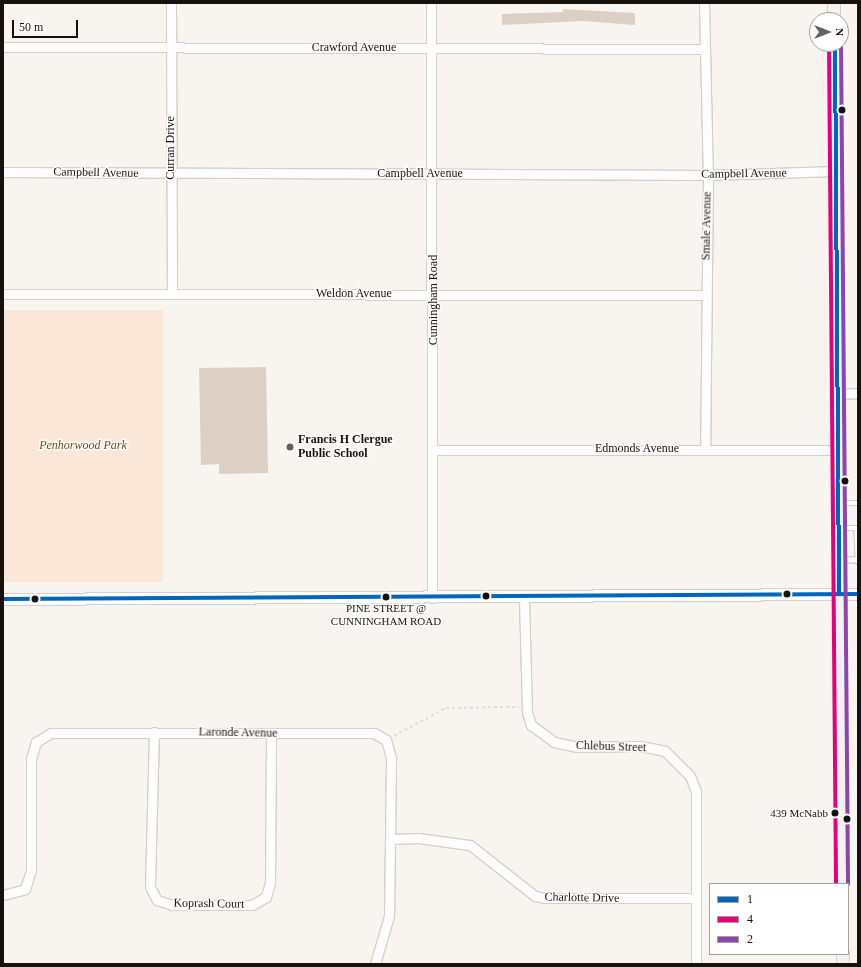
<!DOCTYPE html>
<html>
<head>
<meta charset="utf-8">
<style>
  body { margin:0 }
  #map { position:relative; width:861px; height:967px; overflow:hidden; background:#f8f4f0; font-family:Georgia,serif }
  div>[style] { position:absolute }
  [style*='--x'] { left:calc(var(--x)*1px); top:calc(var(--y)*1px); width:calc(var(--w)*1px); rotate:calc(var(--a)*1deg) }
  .green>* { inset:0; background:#fbe7d7; transform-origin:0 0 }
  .building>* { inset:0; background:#dcd0c5 }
  .path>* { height:1.5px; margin-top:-0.75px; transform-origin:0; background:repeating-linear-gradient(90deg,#dedddc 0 3px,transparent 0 6px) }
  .roads { filter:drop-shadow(1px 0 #d5cfca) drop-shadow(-1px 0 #d5cfca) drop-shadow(0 1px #d5cfca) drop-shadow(0 -1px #d5cfca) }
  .service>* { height:4.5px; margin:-2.25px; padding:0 2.25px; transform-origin:2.25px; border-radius:2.25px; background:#fefdfd }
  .minor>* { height:9px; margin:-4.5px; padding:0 4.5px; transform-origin:4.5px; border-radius:4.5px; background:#fefdfd }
  .tertiary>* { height:11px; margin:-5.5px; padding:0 5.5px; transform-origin:5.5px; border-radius:5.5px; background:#fefdfd }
  .secondary>* { height:12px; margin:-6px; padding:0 6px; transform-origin:6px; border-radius:6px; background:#f5f1ef }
  .bus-1>* { height:4px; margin:-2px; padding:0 2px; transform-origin:2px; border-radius:2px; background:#0065bd }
  .bus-2>* { height:4px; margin:-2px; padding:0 2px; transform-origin:2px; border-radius:2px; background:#e5007d }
  .bus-3>* { height:4px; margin:-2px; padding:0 2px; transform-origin:2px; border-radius:2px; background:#8e44ad }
  .dots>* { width:11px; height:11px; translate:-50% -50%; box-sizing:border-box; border:2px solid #fff; border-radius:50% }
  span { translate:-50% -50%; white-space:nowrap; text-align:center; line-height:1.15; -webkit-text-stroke:3px #fff; paint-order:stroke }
  .bus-label { font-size:11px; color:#18110b }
  .right { translate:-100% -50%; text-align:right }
  .street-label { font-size:12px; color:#18110b }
  .poi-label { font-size:12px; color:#18110b; font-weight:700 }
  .left { translate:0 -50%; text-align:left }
  .park-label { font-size:12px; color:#784610; font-style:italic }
  .frame { position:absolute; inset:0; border:4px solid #18110b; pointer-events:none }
  .legend { position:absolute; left:709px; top:883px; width:140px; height:72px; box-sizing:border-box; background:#fff; border:1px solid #a3a09d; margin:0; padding:5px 7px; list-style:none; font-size:12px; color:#18110b }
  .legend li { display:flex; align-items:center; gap:8px; height:20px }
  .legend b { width:20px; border:1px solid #a3a09d }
  .north { position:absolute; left:809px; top:12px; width:40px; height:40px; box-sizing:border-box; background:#fff; border:1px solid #a3a09d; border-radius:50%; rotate:90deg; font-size:11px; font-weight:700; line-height:16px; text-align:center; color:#18110b }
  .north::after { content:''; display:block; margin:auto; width:14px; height:18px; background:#66605b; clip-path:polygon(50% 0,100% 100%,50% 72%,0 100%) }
  .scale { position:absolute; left:12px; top:20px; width:66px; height:18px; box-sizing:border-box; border:2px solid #18110b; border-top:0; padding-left:5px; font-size:12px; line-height:14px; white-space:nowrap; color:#18110b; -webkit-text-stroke:3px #fff; paint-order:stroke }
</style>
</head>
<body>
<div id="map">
  <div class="green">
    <i style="left:3px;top:310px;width:160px;height:272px"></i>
  </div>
  <div class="building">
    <i style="clip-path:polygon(563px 9px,635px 13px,635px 25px,583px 21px,502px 25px,502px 14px,563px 12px)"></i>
    <i style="clip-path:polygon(266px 367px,268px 473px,219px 474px,219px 464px,201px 465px,199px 368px)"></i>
  </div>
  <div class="path">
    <i style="--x:394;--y:736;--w:59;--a:-28.3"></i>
    <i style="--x:446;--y:708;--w:73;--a:-0.8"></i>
  </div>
  <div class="roads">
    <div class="service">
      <i style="--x:840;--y:503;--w:18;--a:0"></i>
      <i style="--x:840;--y:528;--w:17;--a:0"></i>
      <i style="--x:857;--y:528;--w:33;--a:88"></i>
      <i style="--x:839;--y:560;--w:18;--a:-3"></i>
    </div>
    <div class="minor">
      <i style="--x:171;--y:3;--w:291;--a:89.8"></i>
      <i style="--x:431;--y:3;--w:595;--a:89.9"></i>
      <i style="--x:704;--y:3;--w:172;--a:88.7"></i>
      <i style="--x:708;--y:175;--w:273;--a:90.6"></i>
      <i style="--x:3;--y:47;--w:701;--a:0.16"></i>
      <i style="--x:3;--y:172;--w:705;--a:0.24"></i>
      <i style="--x:708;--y:175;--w:128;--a:-1.8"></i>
      <i style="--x:3;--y:294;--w:702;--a:0.08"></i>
      <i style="--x:839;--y:394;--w:19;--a:-3"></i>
      <i style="--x:434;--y:450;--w:406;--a:0"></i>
      <i style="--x:524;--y:598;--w:114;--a:88.5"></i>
      <i style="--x:527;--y:712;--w:14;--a:73"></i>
      <i style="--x:531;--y:725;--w:29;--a:36"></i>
      <i style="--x:554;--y:742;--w:24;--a:12"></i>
      <i style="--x:577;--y:747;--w:63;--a:-0.9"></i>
      <i style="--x:640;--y:746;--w:25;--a:11"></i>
      <i style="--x:665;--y:751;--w:35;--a:45"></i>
      <i style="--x:690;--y:776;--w:17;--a:69"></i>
      <i style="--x:696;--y:792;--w:172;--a:90"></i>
      <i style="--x:154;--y:732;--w:155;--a:91.5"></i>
      <i style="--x:150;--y:887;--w:15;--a:62"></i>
      <i style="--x:157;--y:900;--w:16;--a:18"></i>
      <i style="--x:172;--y:905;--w:80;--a:0"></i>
      <i style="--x:252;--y:905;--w:16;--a:-30"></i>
      <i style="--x:266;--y:897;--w:16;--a:-75"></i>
      <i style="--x:270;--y:882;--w:148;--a:-89.6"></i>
      <i style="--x:391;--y:839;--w:27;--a:-2"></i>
      <i style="--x:418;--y:838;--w:52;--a:7.7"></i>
      <i style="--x:470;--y:845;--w:83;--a:38.1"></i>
      <i style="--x:535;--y:896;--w:10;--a:11"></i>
      <i style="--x:545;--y:898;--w:151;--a:0"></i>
      <i style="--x:3;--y:895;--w:23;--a:-15"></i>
      <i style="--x:25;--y:889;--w:19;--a:-72"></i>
      <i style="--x:31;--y:871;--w:112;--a:-90"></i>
      <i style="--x:31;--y:759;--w:18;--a:-74"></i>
      <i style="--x:36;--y:742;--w:17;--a:-31"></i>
      <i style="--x:51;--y:733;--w:323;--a:0"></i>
      <i style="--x:374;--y:733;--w:14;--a:30"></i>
      <i style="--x:386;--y:740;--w:19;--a:74"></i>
      <i style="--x:391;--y:758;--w:158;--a:90.7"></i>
      <i style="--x:389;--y:916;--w:50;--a:106.3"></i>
    </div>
    <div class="tertiary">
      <i style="--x:3;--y:599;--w:855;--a:-0.34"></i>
    </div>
    <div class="secondary">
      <i style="--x:834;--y:3;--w:17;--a:90"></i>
      <i style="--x:835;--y:44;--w:840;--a:89.52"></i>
      <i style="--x:843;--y:954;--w:10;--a:90"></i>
    </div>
  </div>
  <div class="bus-1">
    <i style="--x:835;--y:44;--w:550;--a:89.58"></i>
    <i style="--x:3;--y:599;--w:855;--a:-0.34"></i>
  </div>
  <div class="bus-2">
    <i style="--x:829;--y:44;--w:840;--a:89.52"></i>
  </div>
  <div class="bus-3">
    <i style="--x:841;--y:44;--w:840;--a:89.52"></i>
  </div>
  <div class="dots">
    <i style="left:842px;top:110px;background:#18110b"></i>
    <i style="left:290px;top:447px;background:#66605b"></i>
    <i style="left:845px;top:481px;background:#18110b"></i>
    <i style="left:787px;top:594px;background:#18110b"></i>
    <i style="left:486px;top:596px;background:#18110b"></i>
    <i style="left:386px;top:597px;background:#18110b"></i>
    <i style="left:35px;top:599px;background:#18110b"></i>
    <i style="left:835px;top:813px;background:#18110b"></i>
    <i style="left:847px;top:819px;background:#18110b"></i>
  </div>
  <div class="bus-label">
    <span style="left:386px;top:615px">PINE STREET @<br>CUNNINGHAM ROAD</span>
    <span class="right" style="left:828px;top:813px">439 McNabb</span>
  </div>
  <div class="street-label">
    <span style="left:354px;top:48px">Crawford Avenue</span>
    <span style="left:171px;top:148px;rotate:-90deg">Curran Drive</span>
    <span style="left:96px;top:173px;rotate:1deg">Campbell Avenue</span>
    <span style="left:420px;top:174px">Campbell Avenue</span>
    <span style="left:744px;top:174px;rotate:-1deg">Campbell Avenue</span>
    <span style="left:707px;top:226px;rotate:-89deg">Smale Avenue</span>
    <span style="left:354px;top:294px">Weldon Avenue</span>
    <span style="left:434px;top:300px;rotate:-90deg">Cunningham Road</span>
    <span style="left:637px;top:449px">Edmonds Avenue</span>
    <span style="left:238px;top:733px;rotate:1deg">Laronde Avenue</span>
    <span style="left:611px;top:747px;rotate:2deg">Chlebus Street</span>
    <span style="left:582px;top:898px;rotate:1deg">Charlotte Drive</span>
    <span style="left:209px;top:904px;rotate:1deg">Koprash Court</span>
  </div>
  <div class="poi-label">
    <span class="left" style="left:298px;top:447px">Francis H Clergue<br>Public School</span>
  </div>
  <div class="park-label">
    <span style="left:83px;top:446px">Penhorwood Park</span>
  </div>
  <div class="frame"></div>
  <ul class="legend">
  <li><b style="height:5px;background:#0065bd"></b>1</li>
  <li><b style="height:5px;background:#e5007d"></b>4</li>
  <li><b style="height:5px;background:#8e44ad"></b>2</li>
  </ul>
  <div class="north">N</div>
  <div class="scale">50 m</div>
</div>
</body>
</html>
